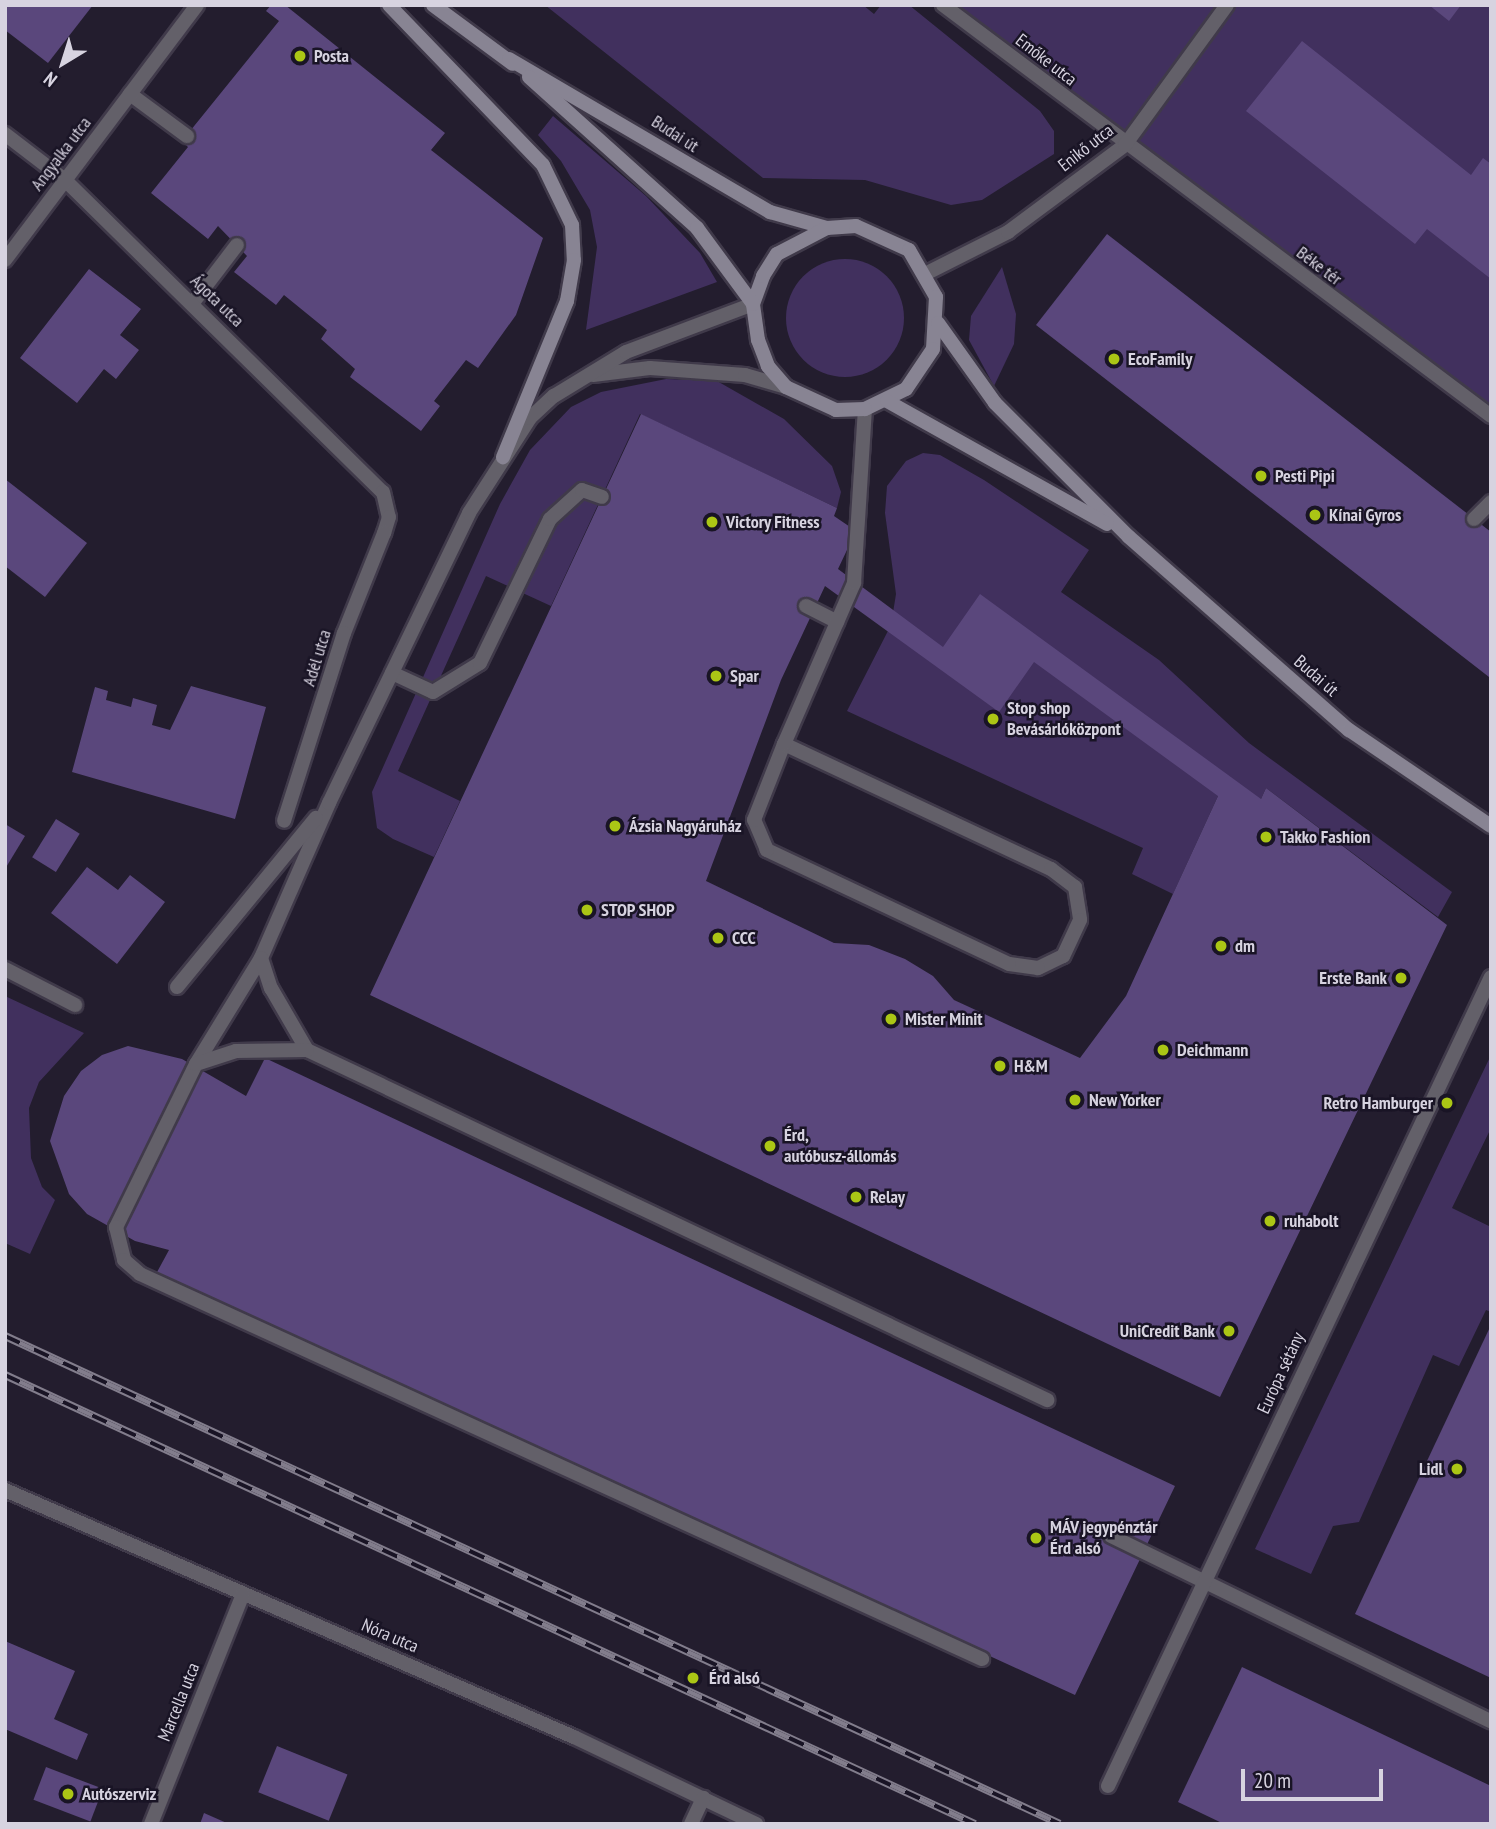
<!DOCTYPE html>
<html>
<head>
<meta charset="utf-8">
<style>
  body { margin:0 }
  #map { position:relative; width:1496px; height:1829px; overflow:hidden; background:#231d2e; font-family:"PT Sans Narrow",sans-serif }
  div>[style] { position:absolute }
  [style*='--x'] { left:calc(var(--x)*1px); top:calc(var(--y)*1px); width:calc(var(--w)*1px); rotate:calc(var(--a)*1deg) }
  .green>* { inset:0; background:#41305e }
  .round { border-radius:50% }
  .building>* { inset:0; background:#5a477c; transform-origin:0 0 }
  .roads { filter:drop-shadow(2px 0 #403a4a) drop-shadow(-2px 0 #403a4a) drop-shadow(0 2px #403a4a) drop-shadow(0 -2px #403a4a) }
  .lane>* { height:14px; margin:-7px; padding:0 7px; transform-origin:7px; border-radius:7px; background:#636069 }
  .street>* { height:14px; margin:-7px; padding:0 7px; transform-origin:7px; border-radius:7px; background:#636069 }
  .secondary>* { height:14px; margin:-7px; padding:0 7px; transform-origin:7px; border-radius:7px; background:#888493 }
  .rail>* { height:8px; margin-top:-4px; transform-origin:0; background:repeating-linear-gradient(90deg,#191425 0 16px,#827d8c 0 32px); box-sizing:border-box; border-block:2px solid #827d8c }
  .dots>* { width:19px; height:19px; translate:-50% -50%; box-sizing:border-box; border:4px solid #191425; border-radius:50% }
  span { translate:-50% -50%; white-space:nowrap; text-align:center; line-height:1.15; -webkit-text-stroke:5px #191425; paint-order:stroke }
  .poi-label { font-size:18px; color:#d7d3e0; font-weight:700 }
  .left { translate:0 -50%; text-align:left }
  .right { translate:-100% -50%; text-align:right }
  .street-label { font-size:18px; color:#d7d3e0 }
  .frame { position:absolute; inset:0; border:7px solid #d7d3e0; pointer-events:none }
  .north { position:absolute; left:28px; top:28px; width:70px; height:70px; -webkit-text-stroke:5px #191425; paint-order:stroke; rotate:218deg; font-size:19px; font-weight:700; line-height:28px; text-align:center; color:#d7d3e0 }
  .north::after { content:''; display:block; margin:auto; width:24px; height:32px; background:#d7d3e0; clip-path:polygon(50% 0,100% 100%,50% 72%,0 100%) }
  .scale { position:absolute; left:1241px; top:1769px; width:142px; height:32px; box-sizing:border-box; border:4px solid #d7d3e0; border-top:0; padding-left:9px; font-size:21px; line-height:24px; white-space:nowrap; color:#d7d3e0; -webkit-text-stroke:5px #191425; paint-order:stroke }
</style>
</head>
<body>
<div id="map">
  <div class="green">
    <i style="clip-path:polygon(545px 5px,863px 5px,874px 14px,881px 5px,909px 5px,1040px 111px,1054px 131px,1054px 154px,982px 200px,951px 205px,865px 180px,763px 178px)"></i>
    <i style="clip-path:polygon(943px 5px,1491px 5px,1491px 416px)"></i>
    <i style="clip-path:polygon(553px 116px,646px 196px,700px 253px,717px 282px,586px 330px,597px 247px,590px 210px,561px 161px,538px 135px)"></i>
    <i class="round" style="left:786px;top:259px;width:118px;height:118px"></i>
    <i style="clip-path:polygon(1002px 267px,1016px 314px,1014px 344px,994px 386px,969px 340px,971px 316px)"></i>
    <i style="clip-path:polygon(666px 379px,717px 381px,784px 419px,832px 466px,841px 492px,837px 508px,640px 414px,551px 606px,486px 576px,398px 771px,460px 801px,434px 857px,393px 839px,377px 828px,372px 792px,500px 504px,530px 450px,571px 407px,601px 392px)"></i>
    <i style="clip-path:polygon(923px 453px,940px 455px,984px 480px,1089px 550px,1061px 592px,1159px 660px,1249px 743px,1452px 892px,1438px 917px,1266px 788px,1261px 799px,1218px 796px,1173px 894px,1132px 874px,1143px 848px,847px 711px,891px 625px,896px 594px,885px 513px,887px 486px,906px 461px)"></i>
    <i style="clip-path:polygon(5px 996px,84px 1033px,39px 1082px,29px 1108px,31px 1158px,42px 1187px,55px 1200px,30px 1254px,5px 1243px)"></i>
    <i style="clip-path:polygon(1491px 1055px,1491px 1128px,1452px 1208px,1491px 1227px,1491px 1312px,1486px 1310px,1459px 1366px,1433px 1355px,1359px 1522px,1333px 1526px,1311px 1574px,1255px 1549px)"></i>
  </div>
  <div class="building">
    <i style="clip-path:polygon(5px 5px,93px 5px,48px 63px,5px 30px)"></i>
    <i style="clip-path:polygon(271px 5px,285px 5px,445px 133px,431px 150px,543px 238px,516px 315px,478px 368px,466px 360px,434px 401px,440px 406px,421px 431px,350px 377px,355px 369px,321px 339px,327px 330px,284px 295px,276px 305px,234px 272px,247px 256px,218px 226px,208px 239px,151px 193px,188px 147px,182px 141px,279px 21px,266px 11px)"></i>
    <i style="clip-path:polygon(1429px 5px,1461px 5px,1449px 21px)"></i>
    <i style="clip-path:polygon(1302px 41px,1471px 175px,1483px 158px,1491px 164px,1491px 279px,1427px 229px,1415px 244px,1246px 111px)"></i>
    <i style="clip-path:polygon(1107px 234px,1491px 532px,1489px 677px,1036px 325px)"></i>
    <i style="clip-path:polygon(89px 269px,141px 309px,120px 335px,139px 350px,116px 379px,104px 369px,77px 403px,20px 358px)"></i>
    <i style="clip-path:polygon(evenodd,641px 414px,837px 508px,834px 516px,856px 531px,838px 569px,943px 647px,980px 594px,1261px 799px,1266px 788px,1447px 925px,1220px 1397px,370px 995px,641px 414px,825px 586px,999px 712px,1034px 662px,1218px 796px,1126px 996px,1080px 1058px,954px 1000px,933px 976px,905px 959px,869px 945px,834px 943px,706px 881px,781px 680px,825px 586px)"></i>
    <i style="clip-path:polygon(5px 479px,87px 543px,45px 597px,5px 566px)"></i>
    <i style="clip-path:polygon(191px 686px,266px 707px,235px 819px,72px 772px,95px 687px,108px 691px,106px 700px,131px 707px,133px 698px,157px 705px,152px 725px,170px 730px)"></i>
    <i style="left:56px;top:819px;width:28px;height:45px;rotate:32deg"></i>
    <i style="clip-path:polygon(5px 824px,25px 836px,5px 869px)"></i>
    <i style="clip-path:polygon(87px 867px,118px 890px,130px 875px,165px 902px,117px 964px,51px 913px)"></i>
    <i style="clip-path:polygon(128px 1046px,182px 1059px,246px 1096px,265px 1058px,1175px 1486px,1075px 1695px,156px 1274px,169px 1250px,135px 1241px,87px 1214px,69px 1194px,50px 1141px,64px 1096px,81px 1071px,102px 1055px)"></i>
    <i style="clip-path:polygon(1491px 1325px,1491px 1678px,1355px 1614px)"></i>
    <i style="clip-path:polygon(5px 1641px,75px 1671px,54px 1719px,88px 1734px,77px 1760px,5px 1729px)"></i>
    <i style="clip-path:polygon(1242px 1667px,1491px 1786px,1491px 1824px,1224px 1824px,1178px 1802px)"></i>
    <i style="left:277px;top:1746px;width:76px;height:50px;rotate:22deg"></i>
    <i style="left:46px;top:1767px;width:61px;height:35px;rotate:21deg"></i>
    <i style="clip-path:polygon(204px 1813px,229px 1824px,200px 1824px)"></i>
  </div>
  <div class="roads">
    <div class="lane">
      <i style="--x:130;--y:94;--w:71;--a:36.4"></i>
      <i style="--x:192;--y:304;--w:74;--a:-52.7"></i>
      <i style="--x:1474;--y:519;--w:24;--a:-45"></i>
      <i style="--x:806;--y:606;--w:35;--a:27"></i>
      <i style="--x:392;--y:673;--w:45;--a:24.9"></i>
      <i style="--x:433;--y:692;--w:55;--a:-31.7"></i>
      <i style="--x:480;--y:663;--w:160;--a:-64.1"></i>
      <i style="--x:550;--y:519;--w:43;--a:-42.2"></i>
      <i style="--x:582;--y:490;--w:21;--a:19"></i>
      <i style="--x:784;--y:744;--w:295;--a:25.1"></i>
      <i style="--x:1051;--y:869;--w:30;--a:37"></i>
      <i style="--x:1075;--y:887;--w:33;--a:81"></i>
      <i style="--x:1080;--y:920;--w:40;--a:115"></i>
      <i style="--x:1063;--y:956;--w:28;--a:154"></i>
      <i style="--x:1038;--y:968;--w:29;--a:-172"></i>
      <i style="--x:1009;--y:964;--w:268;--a:-154.8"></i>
      <i style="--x:767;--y:850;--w:33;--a:-113"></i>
      <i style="--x:754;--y:820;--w:82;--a:-68.5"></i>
      <i style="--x:784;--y:744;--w:176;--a:-66.5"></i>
      <i style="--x:854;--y:583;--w:174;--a:-86.4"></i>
      <i style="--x:329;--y:803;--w:169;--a:113.7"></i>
      <i style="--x:261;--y:958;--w:124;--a:121.5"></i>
      <i style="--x:196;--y:1064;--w:182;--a:116.1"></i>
      <i style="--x:116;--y:1227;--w:34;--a:76"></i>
      <i style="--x:124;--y:1260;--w:21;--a:41"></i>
      <i style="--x:140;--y:1274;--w:926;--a:24.57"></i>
      <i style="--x:261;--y:958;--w:32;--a:72"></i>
      <i style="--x:271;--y:988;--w:72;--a:59.9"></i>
      <i style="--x:307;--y:1050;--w:819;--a:25.31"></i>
      <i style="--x:177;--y:987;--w:219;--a:-50.6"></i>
      <i style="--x:196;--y:1064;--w:42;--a:-18"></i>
      <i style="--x:236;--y:1051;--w:71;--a:-0.8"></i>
      <i style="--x:1111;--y:1536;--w:423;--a:26"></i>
    </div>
    <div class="street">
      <i style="--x:943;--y:5;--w:685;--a:36.87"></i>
      <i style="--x:5;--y:134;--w:76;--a:37.5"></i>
      <i style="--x:65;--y:180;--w:445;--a:44.5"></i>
      <i style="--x:383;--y:492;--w:26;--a:77"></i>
      <i style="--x:389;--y:517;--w:17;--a:107"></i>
      <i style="--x:384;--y:533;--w:108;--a:111.8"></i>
      <i style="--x:344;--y:633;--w:197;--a:107.7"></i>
      <i style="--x:5;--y:260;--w:319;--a:-53"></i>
      <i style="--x:927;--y:273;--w:91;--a:-26.8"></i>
      <i style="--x:1008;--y:232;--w:146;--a:-36.6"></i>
      <i style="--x:1125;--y:145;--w:173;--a:-53.9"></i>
      <i style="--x:593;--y:375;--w:57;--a:-7"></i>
      <i style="--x:650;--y:368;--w:95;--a:4.2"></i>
      <i style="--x:745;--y:375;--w:43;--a:16.3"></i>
      <i style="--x:329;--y:803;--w:322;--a:-64.2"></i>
      <i style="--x:469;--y:513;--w:113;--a:-57.3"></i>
      <i style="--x:530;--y:418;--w:33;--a:-43"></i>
      <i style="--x:554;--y:396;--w:84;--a:-31.4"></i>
      <i style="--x:626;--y:352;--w:136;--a:-20.7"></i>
      <i style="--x:5;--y:969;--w:79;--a:27.2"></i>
      <i style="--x:5;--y:1490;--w:620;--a:23.47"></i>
      <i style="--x:574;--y:1737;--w:202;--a:25.5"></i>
      <i style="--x:1108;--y:1786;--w:895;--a:-64.67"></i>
      <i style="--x:151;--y:1824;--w:248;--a:-68.2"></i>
      <i style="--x:691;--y:1824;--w:29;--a:-65"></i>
    </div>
    <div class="secondary">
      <i style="--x:389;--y:5;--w:222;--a:46.1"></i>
      <i style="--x:543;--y:165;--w:67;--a:64.2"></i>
      <i style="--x:572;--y:225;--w:35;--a:87"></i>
      <i style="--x:574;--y:260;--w:42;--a:99.7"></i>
      <i style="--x:567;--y:301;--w:169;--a:112.3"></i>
      <i style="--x:433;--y:5;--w:99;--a:36.4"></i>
      <i style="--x:509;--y:59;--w:303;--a:30.4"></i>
      <i style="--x:770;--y:212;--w:59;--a:15.7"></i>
      <i style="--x:827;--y:228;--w:29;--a:-4"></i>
      <i style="--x:856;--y:226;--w:58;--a:24.4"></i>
      <i style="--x:909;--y:250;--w:54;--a:60.1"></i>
      <i style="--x:936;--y:297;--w:52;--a:93.3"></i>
      <i style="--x:933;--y:349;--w:48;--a:124"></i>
      <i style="--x:906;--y:389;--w:46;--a:154"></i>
      <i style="--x:865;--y:409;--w:29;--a:178"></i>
      <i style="--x:836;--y:410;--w:55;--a:-155.3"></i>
      <i style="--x:786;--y:387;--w:28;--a:-131"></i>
      <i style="--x:768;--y:366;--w:28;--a:-111"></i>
      <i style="--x:758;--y:340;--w:36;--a:-98"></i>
      <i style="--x:753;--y:304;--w:30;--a:-70"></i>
      <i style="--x:763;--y:276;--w:26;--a:-58"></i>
      <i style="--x:777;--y:254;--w:56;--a:-27.5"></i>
      <i style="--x:529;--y:77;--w:226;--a:41.9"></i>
      <i style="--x:697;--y:228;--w:94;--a:53.6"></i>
      <i style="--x:938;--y:323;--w:98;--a:54.5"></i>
      <i style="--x:995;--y:403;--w:190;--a:45"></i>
      <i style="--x:1129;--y:537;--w:293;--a:41.3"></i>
      <i style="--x:1349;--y:730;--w:171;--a:34.1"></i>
      <i style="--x:887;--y:401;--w:252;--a:29.2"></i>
    </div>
  </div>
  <div class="rail">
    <i style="--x:5;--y:1336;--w:1162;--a:24.82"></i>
    <i style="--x:5;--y:1375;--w:1069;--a:24.84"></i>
  </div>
  <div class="dots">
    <i style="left:300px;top:56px;background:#abc615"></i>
    <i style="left:1114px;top:359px;background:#abc615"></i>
    <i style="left:1261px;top:476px;background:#abc615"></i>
    <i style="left:1315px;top:515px;background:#abc615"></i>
    <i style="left:712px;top:522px;background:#abc615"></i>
    <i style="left:716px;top:676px;background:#abc615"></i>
    <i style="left:993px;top:719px;background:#abc615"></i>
    <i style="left:615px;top:826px;background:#abc615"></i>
    <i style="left:1266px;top:837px;background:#abc615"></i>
    <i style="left:587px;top:910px;background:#abc615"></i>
    <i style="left:718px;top:938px;background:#abc615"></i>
    <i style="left:1221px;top:946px;background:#abc615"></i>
    <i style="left:1401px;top:978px;background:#abc615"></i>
    <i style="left:891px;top:1019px;background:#abc615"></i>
    <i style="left:1163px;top:1050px;background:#abc615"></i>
    <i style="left:1000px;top:1066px;background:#abc615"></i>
    <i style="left:1075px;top:1100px;background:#abc615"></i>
    <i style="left:1447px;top:1103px;background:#abc615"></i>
    <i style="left:770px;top:1146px;background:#abc615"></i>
    <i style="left:856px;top:1197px;background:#abc615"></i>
    <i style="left:1270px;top:1221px;background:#abc615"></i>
    <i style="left:1229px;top:1331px;background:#abc615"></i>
    <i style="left:1457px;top:1469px;background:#abc615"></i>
    <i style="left:1036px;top:1538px;background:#abc615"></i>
    <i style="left:693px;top:1678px;background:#abc615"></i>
    <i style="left:68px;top:1794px;background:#abc615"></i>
  </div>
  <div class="poi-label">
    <span class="left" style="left:314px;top:56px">Posta</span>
    <span class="left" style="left:1128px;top:359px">EcoFamily</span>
    <span class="left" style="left:1275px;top:476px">Pesti Pipi</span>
    <span class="left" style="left:1329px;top:515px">Kínai Gyros</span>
    <span class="left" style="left:726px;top:522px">Victory Fitness</span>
    <span class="left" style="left:730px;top:676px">Spar</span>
    <span class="left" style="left:1007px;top:719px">Stop shop<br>Bevásárlóközpont</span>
    <span class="left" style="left:629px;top:826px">Ázsia Nagyáruház</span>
    <span class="left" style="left:1280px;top:837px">Takko Fashion</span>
    <span class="left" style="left:601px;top:910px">STOP SHOP</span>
    <span class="left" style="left:732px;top:938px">CCC</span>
    <span class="left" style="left:1235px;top:946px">dm</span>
    <span class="right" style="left:1387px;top:978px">Erste Bank</span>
    <span class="left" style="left:905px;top:1019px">Mister Minit</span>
    <span class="left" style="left:1177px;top:1050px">Deichmann</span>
    <span class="left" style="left:1014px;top:1066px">H&amp;M</span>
    <span class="left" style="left:1089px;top:1100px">New Yorker</span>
    <span class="right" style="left:1433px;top:1103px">Retro Hamburger</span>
    <span class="left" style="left:784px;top:1146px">Érd,<br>autóbusz-állomás</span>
    <span class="left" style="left:870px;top:1197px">Relay</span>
    <span class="left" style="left:1284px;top:1221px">ruhabolt</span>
    <span class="right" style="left:1215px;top:1331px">UniCredit Bank</span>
    <span class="right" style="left:1443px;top:1469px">Lidl</span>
    <span class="left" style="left:1050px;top:1538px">MÁV jegypénztár<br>Érd alsó</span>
    <span class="left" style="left:709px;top:1678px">Érd alsó</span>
    <span class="left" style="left:82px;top:1794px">Autószerviz</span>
  </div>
  <div class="street-label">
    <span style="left:1046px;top:60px;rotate:38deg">Emőke utca</span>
    <span style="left:675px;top:134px;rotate:33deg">Budai út</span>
    <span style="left:1086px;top:148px;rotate:-38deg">Enikő utca</span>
    <span style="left:61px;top:154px;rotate:-53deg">Angyalka utca</span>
    <span style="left:1319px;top:266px;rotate:37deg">Béke tér</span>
    <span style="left:217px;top:301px;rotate:44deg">Ágota utca</span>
    <span style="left:317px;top:658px;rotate:-73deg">Adél utca</span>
    <span style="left:1316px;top:676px;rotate:41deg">Budai út</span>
    <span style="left:1281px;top:1373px;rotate:-65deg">Európa sétány</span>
    <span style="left:390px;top:1636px;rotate:23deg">Nóra utca</span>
    <span style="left:179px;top:1702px;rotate:-68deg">Marcella utca</span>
  </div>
  <div class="frame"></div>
  <div class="north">N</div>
  <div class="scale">20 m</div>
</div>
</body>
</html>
